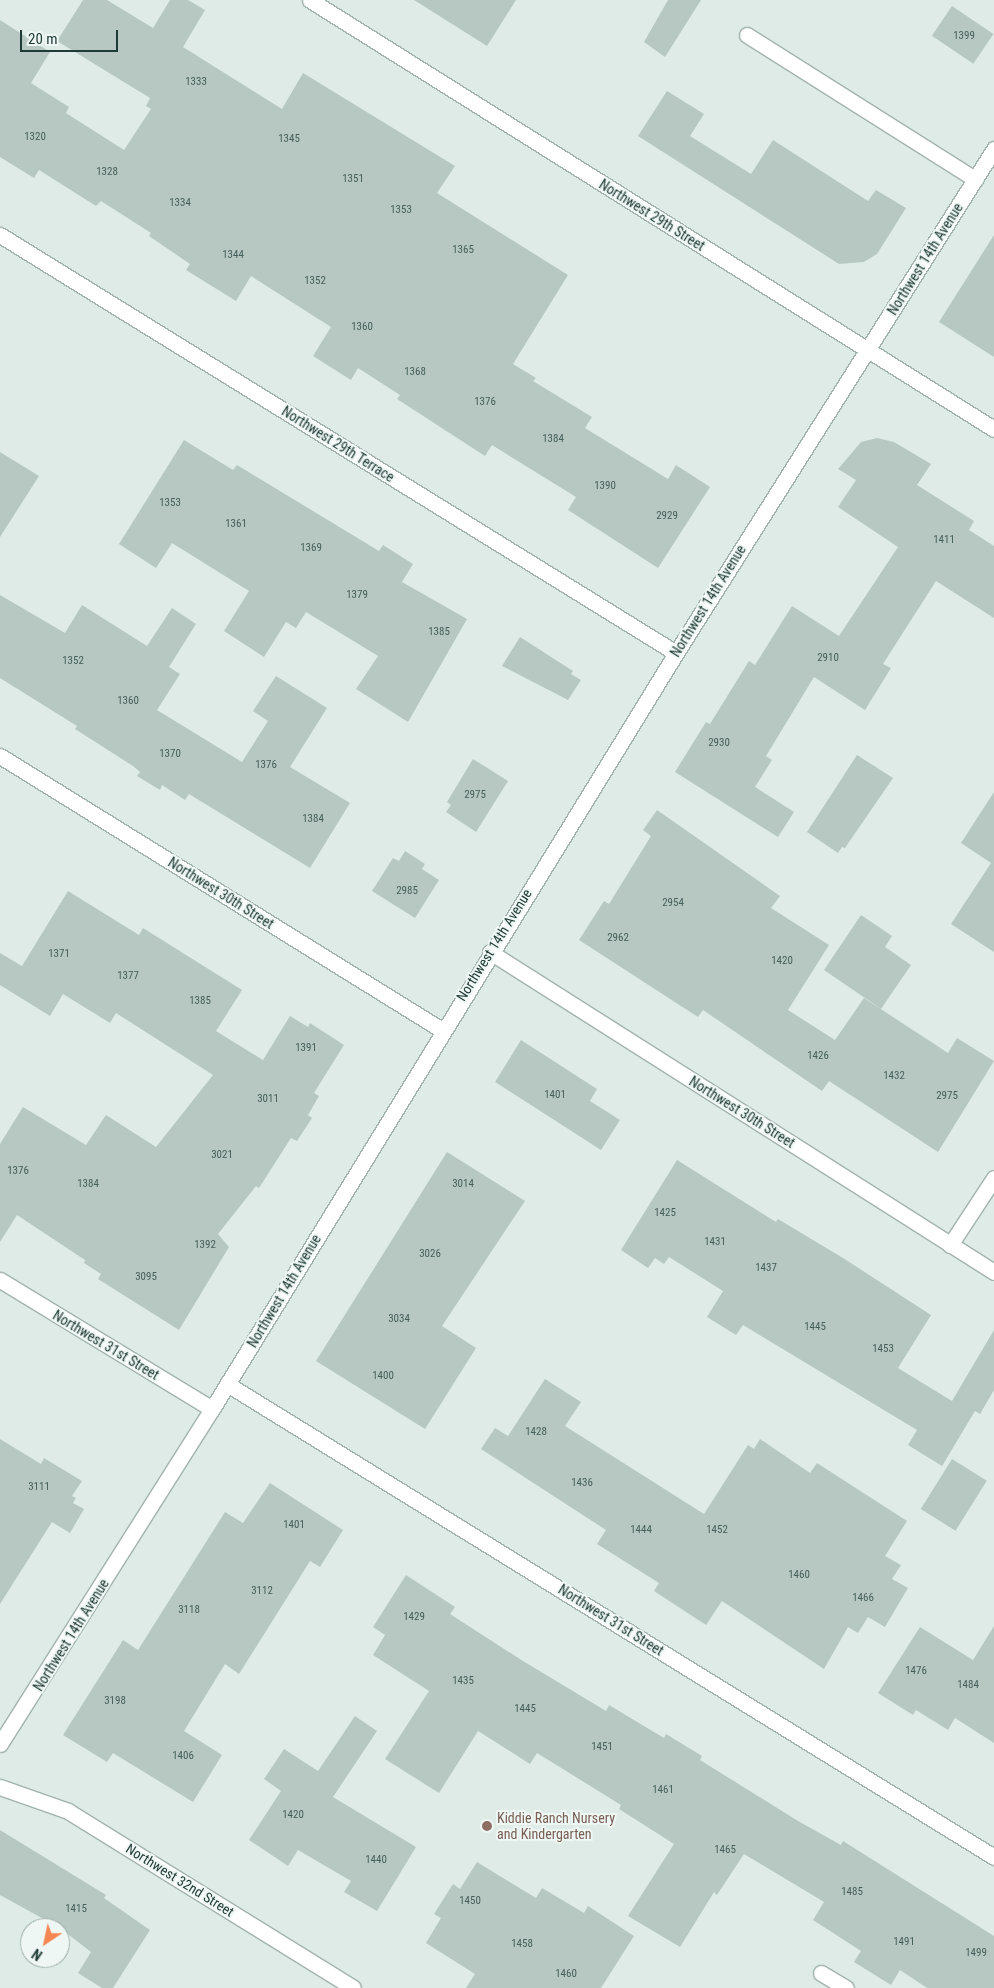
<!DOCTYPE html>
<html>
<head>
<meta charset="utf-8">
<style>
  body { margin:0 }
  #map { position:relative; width:994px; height:1988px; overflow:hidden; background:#dfebe6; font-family:"Roboto Condensed",sans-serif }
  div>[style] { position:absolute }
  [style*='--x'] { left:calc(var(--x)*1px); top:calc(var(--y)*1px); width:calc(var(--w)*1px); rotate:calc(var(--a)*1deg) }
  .building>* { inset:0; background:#b7c8c2; transform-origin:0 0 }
  .roads { filter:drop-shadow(1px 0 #a2b3ae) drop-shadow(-1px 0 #a2b3ae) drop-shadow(0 1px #a2b3ae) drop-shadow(0 -1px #a2b3ae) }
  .service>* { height:15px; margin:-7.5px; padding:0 7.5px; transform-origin:7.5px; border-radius:7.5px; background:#fff }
  .minor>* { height:15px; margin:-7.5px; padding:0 7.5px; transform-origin:7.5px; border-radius:7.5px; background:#fff }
  .tertiary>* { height:15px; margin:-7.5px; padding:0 7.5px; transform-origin:7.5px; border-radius:7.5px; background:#fff }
  .dots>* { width:14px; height:14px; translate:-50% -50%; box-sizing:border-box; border:2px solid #eff7f4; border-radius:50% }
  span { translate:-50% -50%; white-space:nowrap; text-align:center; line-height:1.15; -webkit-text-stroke:4px #eff7f4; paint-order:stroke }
  .number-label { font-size:11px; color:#465e59 }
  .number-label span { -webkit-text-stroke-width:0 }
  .street-label { font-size:14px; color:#203b36 }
  .education-label { font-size:14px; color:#785e54 }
  .left { translate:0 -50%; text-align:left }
  .north { position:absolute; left:20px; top:1918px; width:50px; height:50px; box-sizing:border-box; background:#eff7f4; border:1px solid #9caca8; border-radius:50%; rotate:214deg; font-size:14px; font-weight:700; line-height:20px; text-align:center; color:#203b36 }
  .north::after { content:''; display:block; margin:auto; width:18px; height:22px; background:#f58652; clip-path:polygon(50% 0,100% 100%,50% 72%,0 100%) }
  .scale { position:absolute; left:20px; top:30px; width:98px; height:22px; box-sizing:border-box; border:2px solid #203b36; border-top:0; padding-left:6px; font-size:15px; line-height:18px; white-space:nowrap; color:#203b36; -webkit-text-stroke:4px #eff7f4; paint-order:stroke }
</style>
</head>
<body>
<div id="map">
  <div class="building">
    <i style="clip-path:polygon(83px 0,107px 0,153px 28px,170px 0,188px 0,205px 10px,183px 47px,282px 109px,303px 73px,455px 166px,437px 193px,568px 275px,513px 364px,536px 378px,533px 381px,592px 417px,585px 428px,668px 479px,676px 465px,710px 487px,658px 568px,568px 510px,576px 497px,492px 445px,485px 456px,397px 399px,400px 395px,358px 368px,351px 380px,313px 356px,331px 327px,251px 276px,236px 301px,186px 270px,190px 264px,149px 236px,151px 233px,101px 201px,96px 206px,39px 170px,34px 178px,0 157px,0 20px,50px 52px,31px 83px,69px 107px,66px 113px,124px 150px,151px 109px,146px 106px,150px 98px,57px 41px)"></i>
    <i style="clip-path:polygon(414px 0,516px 0,487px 46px)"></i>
    <i style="clip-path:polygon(668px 0,701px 0,665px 57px,644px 42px)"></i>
    <i style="left:952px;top:6px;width:50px;height:36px;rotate:34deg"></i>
    <i style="clip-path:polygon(667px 91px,704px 114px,690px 136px,751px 174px,773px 140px,868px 201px,876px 190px,906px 208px,877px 254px,864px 262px,839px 264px,638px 136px)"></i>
    <i style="clip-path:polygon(994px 235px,994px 357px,939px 322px)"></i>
    <i style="clip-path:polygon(877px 438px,894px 442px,931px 464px,917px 485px,974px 521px,969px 530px,994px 546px,994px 618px,936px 581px,883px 664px,891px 668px,865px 710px,814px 677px,766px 756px,772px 760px,755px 787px,794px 812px,778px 837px,675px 772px,706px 722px,710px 724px,749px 661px,755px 665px,792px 606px,839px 636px,898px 547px,838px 507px,856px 480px,838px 469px,861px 442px)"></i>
    <i style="clip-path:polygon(184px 440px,233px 470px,237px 465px,379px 551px,383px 545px,413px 564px,402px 582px,467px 619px,408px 722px,356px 689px,378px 656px,306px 612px,296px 628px,286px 622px,264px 657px,224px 631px,249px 591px,172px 543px,156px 568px,119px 544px)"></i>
    <i style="clip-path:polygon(0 452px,39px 476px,0 537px)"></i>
    <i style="clip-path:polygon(0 595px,65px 633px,82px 605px,147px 646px,172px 608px,196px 624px,169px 667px,180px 674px,157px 710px,242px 762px,268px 721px,253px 711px,276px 676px,327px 708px,290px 767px,350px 803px,310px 868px,189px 794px,185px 800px,162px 785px,160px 790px,137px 776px,140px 772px,133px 766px,75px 729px,77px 726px,0 678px)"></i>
    <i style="clip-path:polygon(520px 637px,573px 671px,571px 674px,581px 680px,568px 700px,502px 666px)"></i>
    <i style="clip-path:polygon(857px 755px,893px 778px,845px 848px,842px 847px,838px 853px,807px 832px)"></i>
    <i style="clip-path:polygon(473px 759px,508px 781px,476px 832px,446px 812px,451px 805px,447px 802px)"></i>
    <i style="clip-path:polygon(994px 792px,994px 952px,951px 924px,991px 863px,961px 843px)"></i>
    <i style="clip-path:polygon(657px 810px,780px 896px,771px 908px,829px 945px,788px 1010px,835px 1040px,864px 998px,948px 1053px,957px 1038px,994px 1061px,938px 1152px,829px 1081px,822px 1091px,703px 1010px,698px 1017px,579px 940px,604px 901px,609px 904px,651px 836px,643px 830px)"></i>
    <i style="clip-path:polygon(405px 851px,425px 864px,422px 869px,439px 880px,415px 918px,372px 891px,393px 858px,399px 861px)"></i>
    <i style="clip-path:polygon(68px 891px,139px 935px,143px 928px,242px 990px,216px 1031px,263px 1060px,290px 1016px,308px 1027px,310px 1023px,344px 1045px,314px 1093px,319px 1096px,308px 1115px,312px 1118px,297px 1141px,291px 1138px,259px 1188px,256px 1186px,218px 1234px,229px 1247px,179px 1330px,98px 1279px,101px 1274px,84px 1263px,85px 1260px,17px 1215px,0 1242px,0 1144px,23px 1107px,86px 1145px,106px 1115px,156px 1147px,213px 1075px,116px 1013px,110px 1023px,63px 994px,50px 1016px,0 985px,0 953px,22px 966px)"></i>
    <i style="clip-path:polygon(861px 915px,892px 936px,885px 947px,911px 965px,881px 1009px,824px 970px)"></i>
    <i style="clip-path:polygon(521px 1040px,597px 1089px,590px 1101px,620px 1120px,601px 1150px,495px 1082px)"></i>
    <i style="clip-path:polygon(447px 1152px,525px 1201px,442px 1326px,476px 1348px,425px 1429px,316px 1361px)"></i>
    <i style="clip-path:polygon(677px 1160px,776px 1222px,778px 1219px,843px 1258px,931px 1315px,898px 1368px,952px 1401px,994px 1330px,994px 1390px,980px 1414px,975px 1411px,942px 1466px,908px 1445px,917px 1430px,743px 1325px,736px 1335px,707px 1317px,723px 1291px,669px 1257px,664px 1264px,655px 1258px,648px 1268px,621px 1250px)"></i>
    <i style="clip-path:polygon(545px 1379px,581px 1402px,565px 1426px,704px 1514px,748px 1445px,754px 1449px,760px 1439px,810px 1473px,817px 1463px,907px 1521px,885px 1556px,901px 1565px,892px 1579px,908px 1588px,885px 1627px,868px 1617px,858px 1633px,848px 1627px,824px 1669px,722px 1601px,706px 1625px,654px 1591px,659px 1583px,597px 1544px,606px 1530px,481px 1449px,495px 1428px,508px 1436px)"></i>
    <i style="clip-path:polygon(0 1439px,41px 1464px,44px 1458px,82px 1481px,72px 1496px,76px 1498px,73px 1503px,84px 1509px,70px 1533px,52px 1522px,0 1604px)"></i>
    <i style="left:952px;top:1459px;width:41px;height:59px;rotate:32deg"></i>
    <i style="clip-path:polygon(270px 1483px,343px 1530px,320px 1567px,310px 1561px,239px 1674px,225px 1664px,184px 1731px,222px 1755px,193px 1802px,113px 1753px,107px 1762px,63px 1735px,123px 1640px,138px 1650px,225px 1512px,243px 1523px)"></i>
    <i style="clip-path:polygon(406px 1575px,455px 1607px,450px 1614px,523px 1661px,606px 1711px,609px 1705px,664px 1738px,666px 1734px,702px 1756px,700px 1760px,798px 1821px,841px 1845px,843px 1841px,994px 1936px,994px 1988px,927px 1988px,900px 1970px,891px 1985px,854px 1962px,861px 1951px,813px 1920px,824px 1902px,744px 1854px,717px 1895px,714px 1892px,680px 1947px,628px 1916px,674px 1844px,619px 1809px,621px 1805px,537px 1753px,530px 1764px,478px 1731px,439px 1793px,385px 1759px,429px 1691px,373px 1655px,385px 1635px,373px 1627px)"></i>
    <i style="clip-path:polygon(994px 1626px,994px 1743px,955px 1718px,948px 1730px,916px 1710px,913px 1715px,878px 1693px,920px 1627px,973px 1660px)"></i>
    <i style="clip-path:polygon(355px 1716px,377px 1731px,333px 1797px,416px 1847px,377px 1911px,344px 1892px,351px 1881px,298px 1850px,288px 1866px,249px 1840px,281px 1791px,264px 1779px,284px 1749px,318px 1771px)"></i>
    <i style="clip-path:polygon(0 1830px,106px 1895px,104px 1898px,150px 1930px,113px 1988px,102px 1988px,78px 1973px,91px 1952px,60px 1928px,0 1895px)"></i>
    <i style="clip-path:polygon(477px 1862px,536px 1898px,542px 1888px,584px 1913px,588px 1906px,634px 1936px,601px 1988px,466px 1988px,475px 1974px,426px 1943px,441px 1918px,434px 1914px,453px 1884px,460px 1889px)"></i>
  </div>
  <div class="roads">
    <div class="service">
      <i style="--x:747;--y:35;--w:270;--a:32.3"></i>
      <i style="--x:821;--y:1973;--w:29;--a:31"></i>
    </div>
    <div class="minor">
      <i style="--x:0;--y:235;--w:795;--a:31.73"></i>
      <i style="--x:0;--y:756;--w:520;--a:31.8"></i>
      <i style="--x:490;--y:952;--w:597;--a:32.41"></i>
      <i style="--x:950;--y:1245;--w:80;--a:-56.7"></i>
      <i style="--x:0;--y:1280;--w:248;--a:31.3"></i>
      <i style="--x:227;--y:1384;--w:901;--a:31.66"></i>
      <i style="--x:0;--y:1787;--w:72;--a:19.4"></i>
      <i style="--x:68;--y:1811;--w:335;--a:31.8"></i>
    </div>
    <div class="tertiary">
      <i style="--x:310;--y:0;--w:807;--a:32.1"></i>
      <i style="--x:0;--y:1744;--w:396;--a:-57.7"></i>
      <i style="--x:212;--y:1409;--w:887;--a:-58.46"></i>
      <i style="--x:676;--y:653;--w:596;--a:-57.75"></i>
    </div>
  </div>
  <div class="dots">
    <i style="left:487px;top:1826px;background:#8d6e63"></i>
  </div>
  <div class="number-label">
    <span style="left:964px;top:36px">1399</span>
    <span style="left:196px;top:82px">1333</span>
    <span style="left:35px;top:137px">1320</span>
    <span style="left:289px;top:139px">1345</span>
    <span style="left:107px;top:172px">1328</span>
    <span style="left:353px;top:179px">1351</span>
    <span style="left:180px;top:203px">1334</span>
    <span style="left:401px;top:210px">1353</span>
    <span style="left:463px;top:250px">1365</span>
    <span style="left:233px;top:255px">1344</span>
    <span style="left:315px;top:281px">1352</span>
    <span style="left:362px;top:327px">1360</span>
    <span style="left:415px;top:372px">1368</span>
    <span style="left:485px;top:402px">1376</span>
    <span style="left:553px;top:439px">1384</span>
    <span style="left:605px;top:486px">1390</span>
    <span style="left:170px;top:503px">1353</span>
    <span style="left:667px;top:516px">2929</span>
    <span style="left:236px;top:524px">1361</span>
    <span style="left:944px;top:540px">1411</span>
    <span style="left:311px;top:548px">1369</span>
    <span style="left:357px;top:595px">1379</span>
    <span style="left:439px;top:632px">1385</span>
    <span style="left:828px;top:658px">2910</span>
    <span style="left:73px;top:661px">1352</span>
    <span style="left:128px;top:701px">1360</span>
    <span style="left:719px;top:743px">2930</span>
    <span style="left:170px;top:754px">1370</span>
    <span style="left:266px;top:765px">1376</span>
    <span style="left:475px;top:795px">2975</span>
    <span style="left:313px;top:819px">1384</span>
    <span style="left:407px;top:891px">2985</span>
    <span style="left:673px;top:903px">2954</span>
    <span style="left:618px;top:938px">2962</span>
    <span style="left:59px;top:954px">1371</span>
    <span style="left:782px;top:961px">1420</span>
    <span style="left:128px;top:976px">1377</span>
    <span style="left:200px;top:1001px">1385</span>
    <span style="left:306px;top:1048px">1391</span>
    <span style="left:818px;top:1056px">1426</span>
    <span style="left:894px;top:1076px">1432</span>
    <span style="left:555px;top:1095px">1401</span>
    <span style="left:947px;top:1096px">2975</span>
    <span style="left:268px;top:1099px">3011</span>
    <span style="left:222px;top:1155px">3021</span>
    <span style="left:18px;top:1171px">1376</span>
    <span style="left:88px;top:1184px">1384</span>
    <span style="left:463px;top:1184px">3014</span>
    <span style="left:665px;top:1213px">1425</span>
    <span style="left:715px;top:1242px">1431</span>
    <span style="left:205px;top:1245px">1392</span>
    <span style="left:430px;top:1254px">3026</span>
    <span style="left:766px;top:1268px">1437</span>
    <span style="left:146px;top:1277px">3095</span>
    <span style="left:399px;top:1319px">3034</span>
    <span style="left:815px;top:1327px">1445</span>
    <span style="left:883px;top:1349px">1453</span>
    <span style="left:383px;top:1376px">1400</span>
    <span style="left:536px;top:1432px">1428</span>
    <span style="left:582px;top:1483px">1436</span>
    <span style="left:39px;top:1487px">3111</span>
    <span style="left:294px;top:1525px">1401</span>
    <span style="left:641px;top:1530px">1444</span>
    <span style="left:717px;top:1530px">1452</span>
    <span style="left:799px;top:1575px">1460</span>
    <span style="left:262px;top:1591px">3112</span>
    <span style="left:863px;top:1598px">1466</span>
    <span style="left:189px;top:1610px">3118</span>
    <span style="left:414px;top:1617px">1429</span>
    <span style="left:916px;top:1671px">1476</span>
    <span style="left:463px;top:1681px">1435</span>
    <span style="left:968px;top:1685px">1484</span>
    <span style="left:115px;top:1701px">3198</span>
    <span style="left:525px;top:1709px">1445</span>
    <span style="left:602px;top:1747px">1451</span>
    <span style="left:183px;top:1756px">1406</span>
    <span style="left:663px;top:1790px">1461</span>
    <span style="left:293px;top:1815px">1420</span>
    <span style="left:725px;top:1850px">1465</span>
    <span style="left:376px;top:1860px">1440</span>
    <span style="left:852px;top:1892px">1485</span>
    <span style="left:470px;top:1901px">1450</span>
    <span style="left:76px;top:1909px">1415</span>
    <span style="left:904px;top:1942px">1491</span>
    <span style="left:522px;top:1944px">1458</span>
    <span style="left:976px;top:1953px">1499</span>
    <span style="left:566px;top:1974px">1460</span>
  </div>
  <div class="street-label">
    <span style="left:652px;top:215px;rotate:32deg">Northwest 29th Street</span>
    <span style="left:925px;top:259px;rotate:-58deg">Northwest 14th Avenue</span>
    <span style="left:338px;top:444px;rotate:32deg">Northwest 29th Terrace</span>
    <span style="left:708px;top:601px;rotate:-58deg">Northwest 14th Avenue</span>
    <span style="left:221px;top:893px;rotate:32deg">Northwest 30th Street</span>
    <span style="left:494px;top:945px;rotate:-58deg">Northwest 14th Avenue</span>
    <span style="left:742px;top:1112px;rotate:32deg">Northwest 30th Street</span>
    <span style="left:284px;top:1291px;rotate:-59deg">Northwest 14th Avenue</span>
    <span style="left:106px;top:1345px;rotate:31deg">Northwest 31st Street</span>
    <span style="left:611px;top:1620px;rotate:32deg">Northwest 31st Street</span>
    <span style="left:71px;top:1635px;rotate:-58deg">Northwest 14th Avenue</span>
    <span style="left:180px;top:1880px;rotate:32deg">Northwest 32nd Street</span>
  </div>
  <div class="education-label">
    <span class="left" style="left:497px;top:1826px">Kiddie Ranch Nursery<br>and Kindergarten</span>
  </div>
  <div class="north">N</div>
  <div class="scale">20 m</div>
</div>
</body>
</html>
